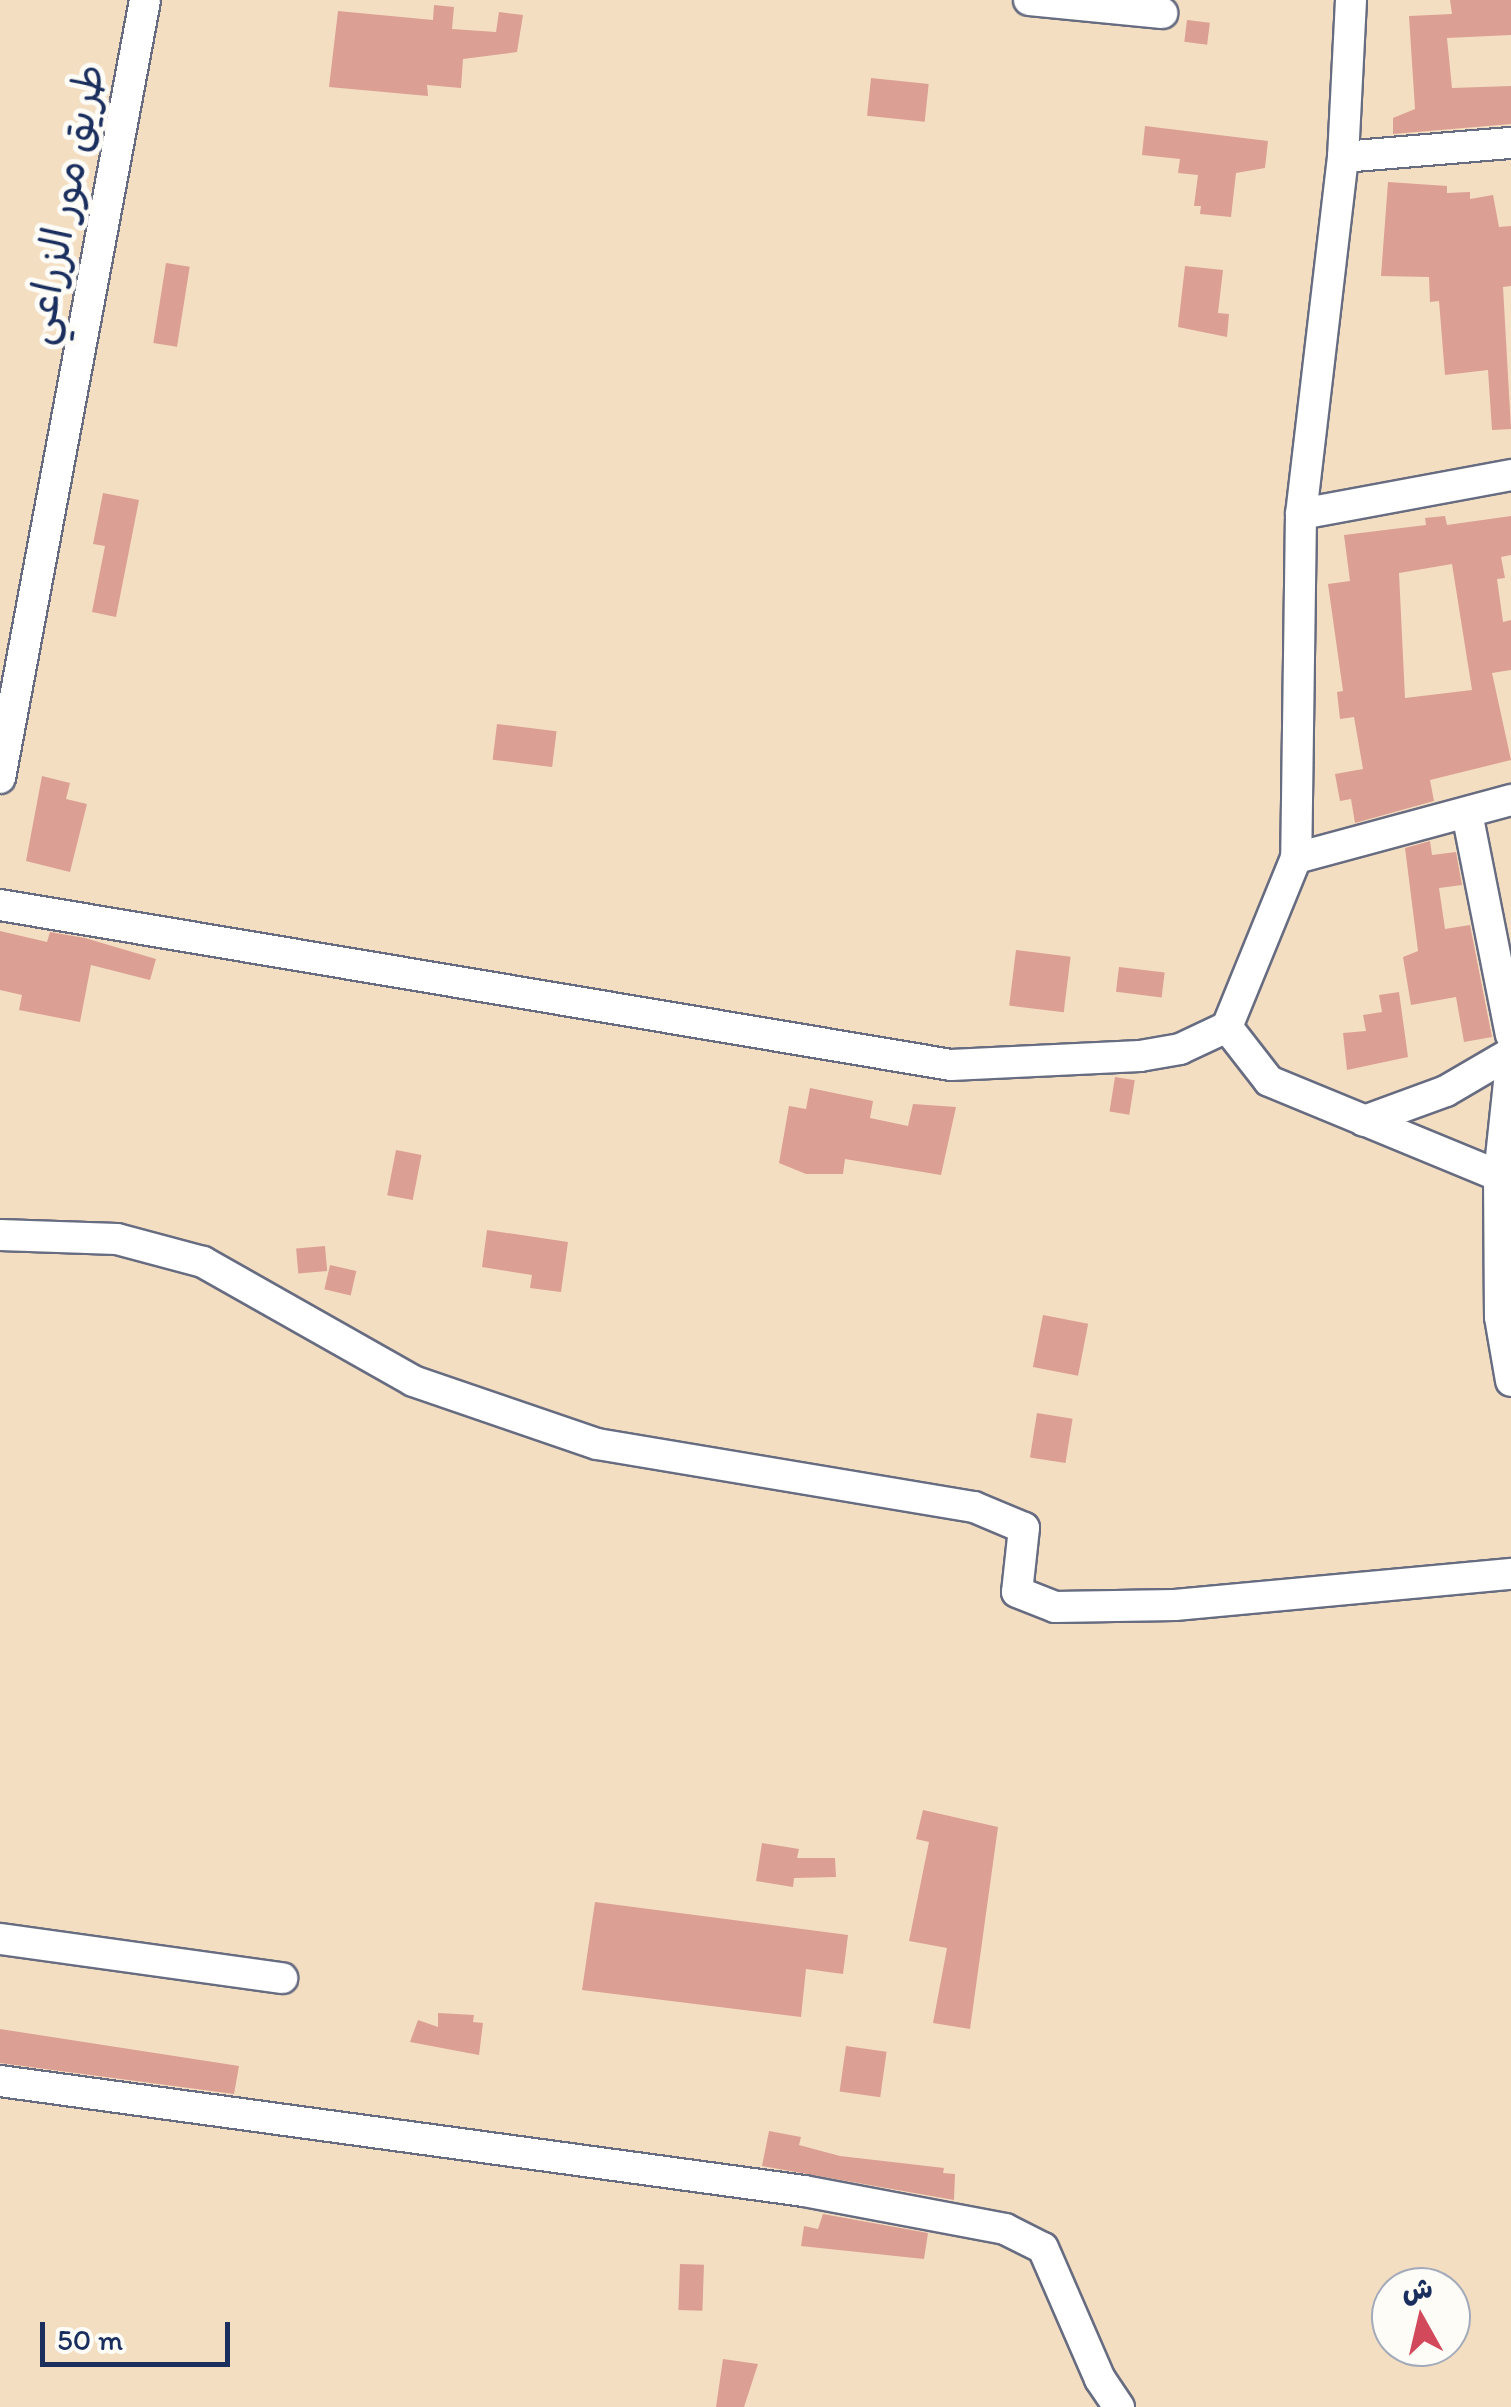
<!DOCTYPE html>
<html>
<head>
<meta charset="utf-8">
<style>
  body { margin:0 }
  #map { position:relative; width:1511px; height:2407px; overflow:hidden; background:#f3dec2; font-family:Itim,"Playpen Sans Arabic",sans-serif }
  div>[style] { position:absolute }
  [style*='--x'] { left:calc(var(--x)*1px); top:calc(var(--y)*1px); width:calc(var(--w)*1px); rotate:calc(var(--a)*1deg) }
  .building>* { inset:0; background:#dc9f93; transform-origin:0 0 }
  .roads { filter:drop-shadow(2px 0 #676c81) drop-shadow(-2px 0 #676c81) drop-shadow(0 2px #676c81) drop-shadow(0 -2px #676c81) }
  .minor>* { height:30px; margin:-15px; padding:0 15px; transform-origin:15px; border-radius:15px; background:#fff }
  span { translate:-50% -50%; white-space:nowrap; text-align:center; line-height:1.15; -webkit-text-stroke:10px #fdfcf7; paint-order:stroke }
  .street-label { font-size:42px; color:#1b2f5e }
  .north { position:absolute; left:1371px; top:2267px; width:100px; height:100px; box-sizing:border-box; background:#fdfcf7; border:2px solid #a3aaba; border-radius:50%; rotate:352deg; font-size:28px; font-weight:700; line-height:40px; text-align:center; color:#1b2f5e }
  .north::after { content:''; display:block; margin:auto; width:35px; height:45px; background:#d1495b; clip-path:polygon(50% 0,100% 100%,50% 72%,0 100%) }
  .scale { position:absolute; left:40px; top:2322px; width:190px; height:45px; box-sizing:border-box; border:5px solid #1b2f5e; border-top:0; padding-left:12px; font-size:30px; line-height:35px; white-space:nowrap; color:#1b2f5e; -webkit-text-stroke:8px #fdfcf7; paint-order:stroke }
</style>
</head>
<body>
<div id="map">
  <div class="building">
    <i style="clip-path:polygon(1450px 0,1511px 0,1511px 35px,1447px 38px,1452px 88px,1511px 86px,1511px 124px,1393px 134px,1393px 118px,1415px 109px,1409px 16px,1452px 14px)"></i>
    <i style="clip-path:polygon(434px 5px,454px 7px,452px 29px,496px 32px,499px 12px,523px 15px,517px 52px,463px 59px,461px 88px,427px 85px,428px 96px,329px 87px,338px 11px,433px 20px)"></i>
    <i style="left:1187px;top:20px;width:23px;height:22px;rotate:7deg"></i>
    <i style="left:871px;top:78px;width:58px;height:38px;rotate:6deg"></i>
    <i style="clip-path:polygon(1145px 126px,1268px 141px,1265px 168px,1236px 173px,1231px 217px,1200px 214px,1201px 206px,1194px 206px,1198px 175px,1178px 173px,1180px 159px,1142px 155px)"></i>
    <i style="clip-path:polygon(1388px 182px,1447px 186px,1447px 193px,1470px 192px,1470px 199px,1493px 195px,1499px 227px,1511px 226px,1511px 286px,1503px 287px,1511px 429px,1492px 430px,1488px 370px,1445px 375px,1439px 301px,1430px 302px,1429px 277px,1381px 276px)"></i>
    <i style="left:166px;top:263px;width:24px;height:81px;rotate:9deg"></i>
    <i style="clip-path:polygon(1185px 266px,1223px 270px,1218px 313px,1229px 314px,1227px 337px,1178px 327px)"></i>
    <i style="clip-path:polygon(103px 493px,139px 500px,116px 617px,92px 612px,105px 546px,93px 544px)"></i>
    <i style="clip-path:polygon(evenodd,1445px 516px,1447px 525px,1511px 516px,1511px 555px,1501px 557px,1505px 578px,1497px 579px,1503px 622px,1511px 620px,1511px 670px,1492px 673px,1511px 760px,1430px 780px,1434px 801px,1355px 823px,1351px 799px,1340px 801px,1335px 774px,1363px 769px,1354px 717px,1340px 719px,1337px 692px,1343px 691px,1328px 584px,1350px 581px,1344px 535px,1426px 525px,1425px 518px,1445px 516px,1452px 564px,1472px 690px,1405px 698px,1399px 573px,1452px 564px)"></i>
    <i style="left:497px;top:724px;width:60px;height:36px;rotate:7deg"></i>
    <i style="clip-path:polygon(42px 776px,70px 783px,66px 799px,87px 804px,70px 872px,26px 861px)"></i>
    <i style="clip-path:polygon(1430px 841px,1432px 855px,1456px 852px,1462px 885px,1439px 888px,1445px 929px,1470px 925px,1492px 1037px,1464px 1042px,1456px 997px,1411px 1005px,1403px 957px,1418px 951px,1405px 848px)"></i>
    <i style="clip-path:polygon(0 931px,47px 942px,50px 932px,85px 938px,156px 959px,150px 980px,91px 965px,80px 1022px,19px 1010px,22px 995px,0 990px)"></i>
    <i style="left:1016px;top:950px;width:55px;height:56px;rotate:7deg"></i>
    <i style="left:1119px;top:967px;width:46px;height:25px;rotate:7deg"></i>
    <i style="clip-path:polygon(1399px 992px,1408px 1057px,1347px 1070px,1343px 1033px,1366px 1031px,1363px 1015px,1382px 1012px,1379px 995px)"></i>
    <i style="left:1115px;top:1077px;width:20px;height:35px;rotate:9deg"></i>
    <i style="clip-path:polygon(810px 1088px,873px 1101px,870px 1118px,908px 1126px,913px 1104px,956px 1107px,941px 1175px,845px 1159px,843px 1174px,806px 1174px,779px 1163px,789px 1106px,806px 1109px)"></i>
    <i style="left:396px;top:1150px;width:26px;height:46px;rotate:11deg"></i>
    <i style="clip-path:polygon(487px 1230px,568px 1242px,561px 1292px,530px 1288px,532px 1275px,482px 1267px)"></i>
    <i style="left:325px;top:1246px;width:25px;height:29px;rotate:85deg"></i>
    <i style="left:330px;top:1265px;width:27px;height:25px;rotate:13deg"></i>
    <i style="left:1043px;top:1315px;width:46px;height:53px;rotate:11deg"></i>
    <i style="left:1037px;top:1413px;width:36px;height:45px;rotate:9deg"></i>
    <i style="clip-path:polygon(923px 1810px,998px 1827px,970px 2029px,933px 2023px,947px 1948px,909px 1941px,929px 1842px,916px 1839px)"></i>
    <i style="clip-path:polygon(762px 1843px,799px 1849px,797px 1858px,835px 1858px,836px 1877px,794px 1878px,793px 1887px,756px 1881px)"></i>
    <i style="clip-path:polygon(595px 1902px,848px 1935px,843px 1974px,806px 1969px,801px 2017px,582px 1990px)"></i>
    <i style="clip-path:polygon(438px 2013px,474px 2015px,473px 2022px,483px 2023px,479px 2055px,410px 2042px,418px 2020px,438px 2027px)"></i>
    <i style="clip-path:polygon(0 2029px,239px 2066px,234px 2094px,0 2063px)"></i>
    <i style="left:846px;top:2046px;width:41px;height:46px;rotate:8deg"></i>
    <i style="clip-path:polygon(769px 2131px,801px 2137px,799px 2145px,840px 2156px,944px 2168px,943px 2173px,955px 2174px,954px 2200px,762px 2166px)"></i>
    <i style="clip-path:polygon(823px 2214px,928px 2233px,924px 2259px,801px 2246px,804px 2226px,818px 2229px)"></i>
    <i style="left:680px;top:2264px;width:24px;height:46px;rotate:2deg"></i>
    <i style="clip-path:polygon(723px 2359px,758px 2364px,744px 2407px,716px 2407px)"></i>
  </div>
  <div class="roads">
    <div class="minor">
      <i style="--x:1029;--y:0;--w:134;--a:5.6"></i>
      <i style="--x:1351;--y:0;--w:157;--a:92.9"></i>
      <i style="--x:1343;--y:157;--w:359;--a:96.7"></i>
      <i style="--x:1301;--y:514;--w:344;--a:90.8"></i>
      <i style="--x:1296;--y:858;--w:183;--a:112.2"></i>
      <i style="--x:1227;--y:1027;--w:68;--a:52.1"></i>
      <i style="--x:1269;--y:1081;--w:249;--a:22.4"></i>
      <i style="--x:1499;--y:1176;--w:141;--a:89.6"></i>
      <i style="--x:1500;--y:1317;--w:65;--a:80.2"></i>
      <i style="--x:1343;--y:157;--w:169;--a:-4.8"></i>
      <i style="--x:1301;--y:514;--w:214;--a:-10.5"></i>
      <i style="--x:0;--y:778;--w:791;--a:-79.44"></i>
      <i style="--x:1467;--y:813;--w:226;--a:78.8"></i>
      <i style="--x:1296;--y:858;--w:223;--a:-15.1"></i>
      <i style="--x:0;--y:905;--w:964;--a:9.55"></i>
      <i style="--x:951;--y:1065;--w:189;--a:-2.7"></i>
      <i style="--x:1140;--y:1056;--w:41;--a:-9.9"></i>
      <i style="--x:1180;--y:1049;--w:52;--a:-25.1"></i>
      <i style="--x:1364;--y:1121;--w:87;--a:-20.1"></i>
      <i style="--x:1446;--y:1091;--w:75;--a:-30.3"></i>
      <i style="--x:1499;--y:1176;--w:113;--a:-83.9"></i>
      <i style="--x:0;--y:1235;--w:117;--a:2"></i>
      <i style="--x:117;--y:1239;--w:89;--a:15"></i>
      <i style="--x:203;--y:1262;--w:241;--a:29.5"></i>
      <i style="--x:413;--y:1381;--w:194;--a:18.9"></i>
      <i style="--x:597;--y:1444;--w:382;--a:9.5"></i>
      <i style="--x:974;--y:1507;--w:54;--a:22.8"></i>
      <i style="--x:1024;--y:1528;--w:64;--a:96.2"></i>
      <i style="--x:1017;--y:1592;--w:41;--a:21.5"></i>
      <i style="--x:1055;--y:1607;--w:120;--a:-1"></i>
      <i style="--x:1175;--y:1605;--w:337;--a:-5.3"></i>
      <i style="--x:0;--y:1939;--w:285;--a:7.9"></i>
      <i style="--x:0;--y:2081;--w:811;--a:7.79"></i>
      <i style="--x:804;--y:2191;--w:205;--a:10.7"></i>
      <i style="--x:1005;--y:2229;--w:42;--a:26.6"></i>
      <i style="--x:1043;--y:2248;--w:143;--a:66.5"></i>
      <i style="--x:1100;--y:2379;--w:34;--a:56"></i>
    </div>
  </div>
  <div class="street-label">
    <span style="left:64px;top:204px;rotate:-79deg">طريق مور الزراعي</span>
  </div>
  <div class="north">ش</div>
  <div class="scale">50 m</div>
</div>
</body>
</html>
